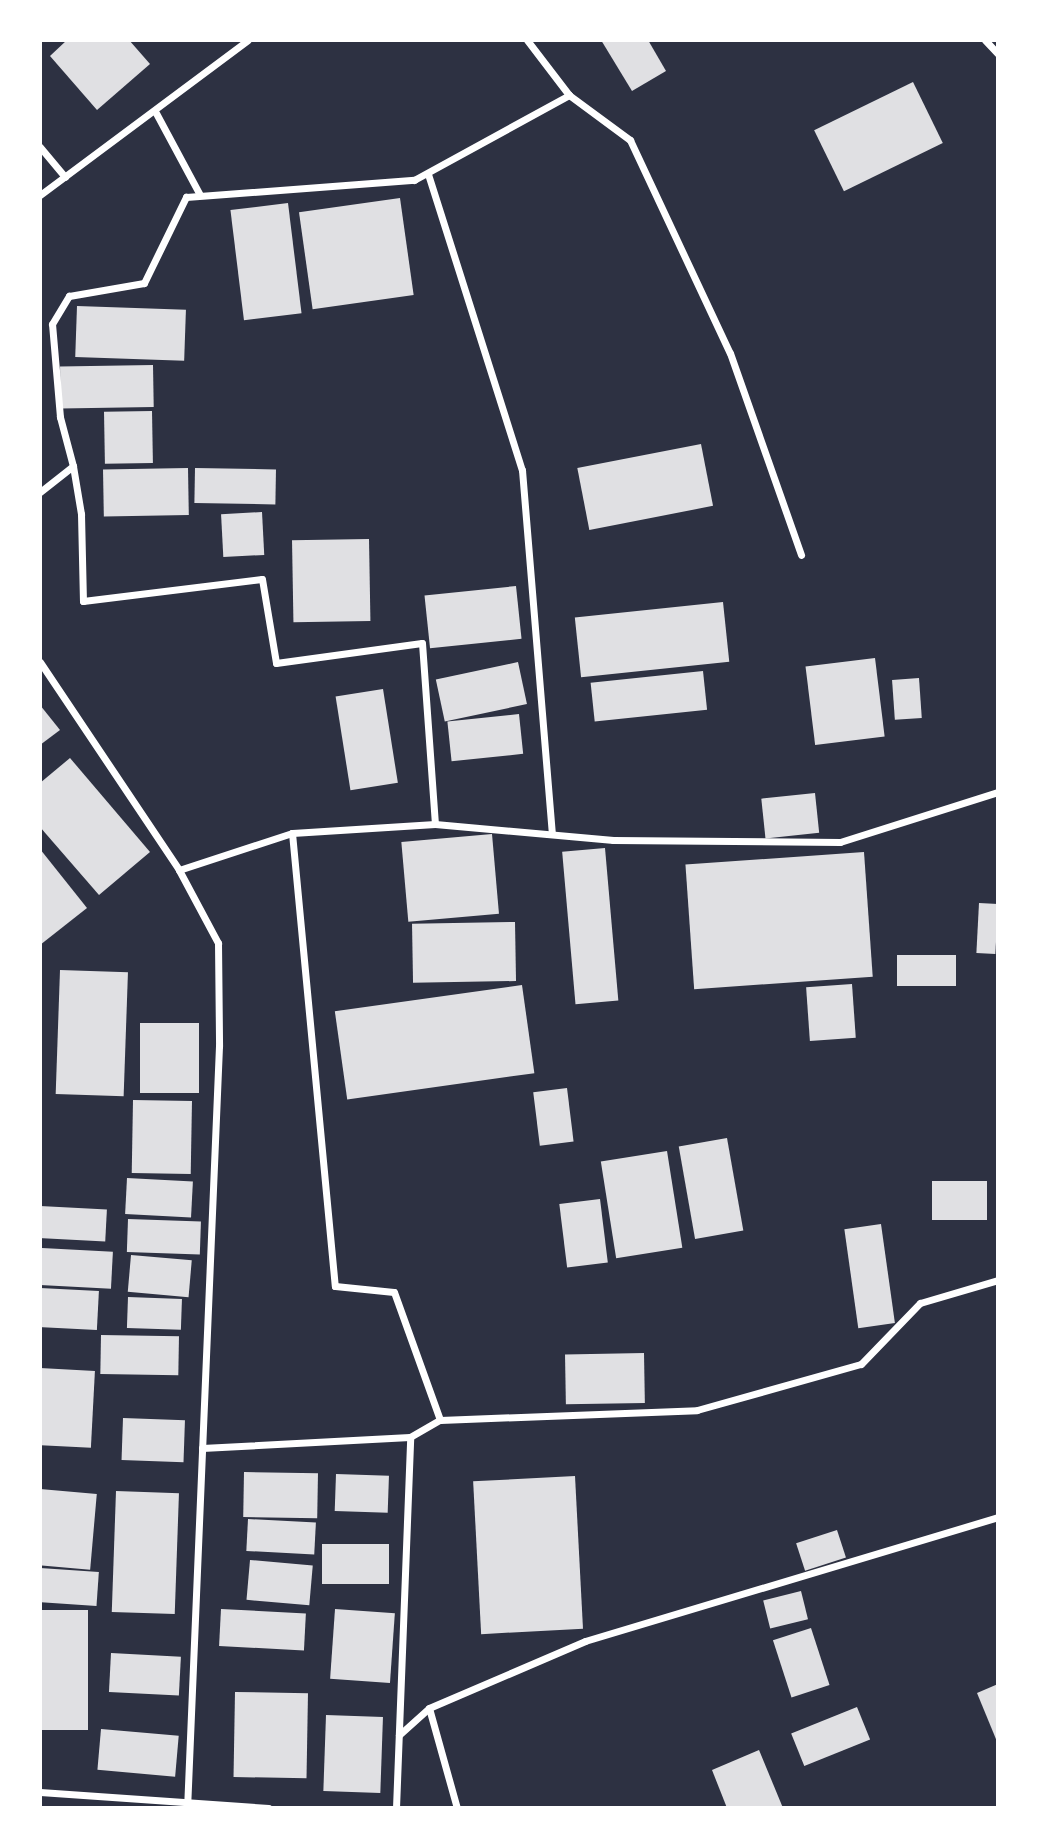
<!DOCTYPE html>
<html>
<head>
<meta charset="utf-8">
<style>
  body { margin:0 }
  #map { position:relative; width:1038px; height:1848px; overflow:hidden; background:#2d3142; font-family:Georgia,serif }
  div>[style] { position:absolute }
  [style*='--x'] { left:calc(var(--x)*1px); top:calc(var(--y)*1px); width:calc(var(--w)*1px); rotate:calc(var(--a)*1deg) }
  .building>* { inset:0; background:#e0e0e3; transform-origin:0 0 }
  .minor>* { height:7px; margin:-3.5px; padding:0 3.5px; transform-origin:3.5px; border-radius:3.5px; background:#fff }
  span { translate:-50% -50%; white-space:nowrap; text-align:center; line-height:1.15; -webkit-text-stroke:6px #fff; paint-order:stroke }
  .frame { position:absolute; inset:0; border:42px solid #fff; pointer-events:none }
</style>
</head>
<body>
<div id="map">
  <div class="building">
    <i style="clip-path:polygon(67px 40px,129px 40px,150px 64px,97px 110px,50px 56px)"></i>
    <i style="clip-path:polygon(601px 40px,648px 40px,666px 71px,632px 91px)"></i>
    <i style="left:913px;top:82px;width:68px;height:110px;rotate:64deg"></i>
    <i style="left:400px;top:198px;width:98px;height:102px;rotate:82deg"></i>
    <i style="left:288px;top:203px;width:111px;height:58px;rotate:83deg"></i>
    <i style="left:77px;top:306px;width:109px;height:51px;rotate:2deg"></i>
    <i style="left:153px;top:365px;width:42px;height:93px;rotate:89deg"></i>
    <i style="left:152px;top:411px;width:52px;height:48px;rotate:89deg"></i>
    <i style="left:701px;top:444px;width:63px;height:126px;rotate:79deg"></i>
    <i style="left:188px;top:468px;width:47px;height:85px;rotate:89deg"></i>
    <i style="left:195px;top:468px;width:81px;height:35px;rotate:1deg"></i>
    <i style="left:262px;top:512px;width:43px;height:41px;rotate:87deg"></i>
    <i style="left:369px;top:539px;width:82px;height:77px;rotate:89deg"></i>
    <i style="left:516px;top:586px;width:53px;height:92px;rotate:84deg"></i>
    <i style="left:723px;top:602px;width:60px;height:149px;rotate:84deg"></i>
    <i style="left:875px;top:658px;width:79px;height:70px;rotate:83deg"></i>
    <i style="left:518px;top:662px;width:43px;height:84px;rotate:78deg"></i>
    <i style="left:703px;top:671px;width:39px;height:113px;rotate:84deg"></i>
    <i style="left:919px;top:678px;width:40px;height:27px;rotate:86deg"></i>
    <i style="left:383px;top:689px;width:95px;height:48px;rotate:81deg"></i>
    <i style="clip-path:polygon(40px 705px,60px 730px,40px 745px)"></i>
    <i style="left:519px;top:714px;width:40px;height:72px;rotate:84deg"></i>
    <i style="clip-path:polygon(70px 758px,150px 852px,99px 895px,40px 827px,40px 783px)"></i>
    <i style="left:815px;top:793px;width:40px;height:54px;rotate:84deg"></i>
    <i style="left:492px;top:834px;width:80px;height:91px;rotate:85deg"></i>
    <i style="left:605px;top:848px;width:153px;height:43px;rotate:85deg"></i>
    <i style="clip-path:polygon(40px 849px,87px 908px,40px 945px)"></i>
    <i style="left:864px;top:852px;width:125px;height:179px;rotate:86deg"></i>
    <i style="left:979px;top:903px;width:19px;height:50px;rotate:3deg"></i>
    <i style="left:515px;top:922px;width:59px;height:103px;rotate:89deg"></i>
    <i style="left:897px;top:955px;width:59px;height:31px"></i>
    <i style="left:60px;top:970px;width:68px;height:124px;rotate:2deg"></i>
    <i style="left:852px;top:984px;width:54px;height:46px;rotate:86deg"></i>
    <i style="left:522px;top:985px;width:89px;height:189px;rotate:82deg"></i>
    <i style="left:140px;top:1023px;width:59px;height:70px"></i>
    <i style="left:567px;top:1088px;width:54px;height:34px;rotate:83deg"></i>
    <i style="left:133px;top:1100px;width:59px;height:73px;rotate:1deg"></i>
    <i style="left:727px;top:1138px;width:94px;height:49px;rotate:80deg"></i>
    <i style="left:667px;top:1151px;width:98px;height:67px;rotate:81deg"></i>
    <i style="left:127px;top:1178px;width:66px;height:36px;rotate:3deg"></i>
    <i style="left:932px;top:1181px;width:55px;height:39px"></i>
    <i style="left:600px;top:1199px;width:64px;height:41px;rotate:83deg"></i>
    <i style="left:40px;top:1206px;width:67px;height:32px;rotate:3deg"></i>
    <i style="left:128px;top:1219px;width:73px;height:33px;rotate:2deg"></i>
    <i style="left:881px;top:1224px;width:100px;height:37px;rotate:82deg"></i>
    <i style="left:42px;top:1248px;width:71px;height:37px;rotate:3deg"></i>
    <i style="left:131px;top:1255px;width:61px;height:37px;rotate:5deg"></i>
    <i style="left:40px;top:1288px;width:59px;height:39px;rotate:3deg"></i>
    <i style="left:128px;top:1297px;width:54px;height:31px;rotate:2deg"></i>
    <i style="left:101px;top:1335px;width:78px;height:39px;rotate:1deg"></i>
    <i style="left:644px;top:1353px;width:50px;height:79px;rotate:89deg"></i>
    <i style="left:40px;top:1368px;width:55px;height:77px;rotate:3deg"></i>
    <i style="left:123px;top:1418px;width:62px;height:42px;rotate:2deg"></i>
    <i style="left:244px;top:1472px;width:74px;height:45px;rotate:1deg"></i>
    <i style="left:336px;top:1474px;width:53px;height:37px;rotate:2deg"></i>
    <i style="left:575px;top:1476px;width:153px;height:102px;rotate:87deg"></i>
    <i style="left:40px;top:1489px;width:57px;height:76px;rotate:5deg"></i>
    <i style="left:116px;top:1491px;width:63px;height:121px;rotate:2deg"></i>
    <i style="left:248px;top:1519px;width:68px;height:32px;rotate:3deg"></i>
    <i style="left:837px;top:1530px;width:29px;height:43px;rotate:72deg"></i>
    <i style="left:322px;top:1544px;width:67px;height:40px"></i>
    <i style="left:250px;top:1560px;width:63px;height:40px;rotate:5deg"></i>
    <i style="left:40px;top:1568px;width:59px;height:34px;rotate:4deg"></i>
    <i style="left:801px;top:1591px;width:29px;height:39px;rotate:76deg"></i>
    <i style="left:221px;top:1609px;width:85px;height:37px;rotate:3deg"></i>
    <i style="left:335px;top:1609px;width:60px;height:70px;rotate:4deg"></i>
    <i style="left:40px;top:1610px;width:48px;height:120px"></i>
    <i style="left:811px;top:1628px;width:60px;height:40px;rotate:72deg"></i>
    <i style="left:111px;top:1653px;width:70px;height:39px;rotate:3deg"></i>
    <i style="clip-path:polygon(998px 1684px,998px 1744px,977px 1693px)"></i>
    <i style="left:235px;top:1692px;width:73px;height:85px;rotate:1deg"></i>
    <i style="left:857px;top:1707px;width:35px;height:71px;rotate:68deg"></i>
    <i style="left:326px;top:1715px;width:57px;height:76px;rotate:2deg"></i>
    <i style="left:101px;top:1729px;width:78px;height:41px;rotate:5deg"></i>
    <i style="clip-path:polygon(759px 1750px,783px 1808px,727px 1808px,712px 1770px)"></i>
  </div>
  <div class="minor">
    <i style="--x:985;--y:40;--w:19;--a:47"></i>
    <i style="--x:569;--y:95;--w:76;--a:36.4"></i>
    <i style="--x:630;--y:140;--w:235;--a:64.9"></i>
    <i style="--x:730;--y:353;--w:214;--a:70.6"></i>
    <i style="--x:156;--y:113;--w:93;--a:61.8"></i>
    <i style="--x:40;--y:147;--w:39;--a:50"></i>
    <i style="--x:428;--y:174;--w:311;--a:72.4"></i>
    <i style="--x:522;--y:470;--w:364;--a:85.3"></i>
    <i style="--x:40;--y:195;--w:259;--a:-36.7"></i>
    <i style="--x:73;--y:466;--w:49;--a:80.5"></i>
    <i style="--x:81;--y:514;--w:87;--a:88.7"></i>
    <i style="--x:83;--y:601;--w:180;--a:-7"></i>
    <i style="--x:262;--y:579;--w:85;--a:80.5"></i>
    <i style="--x:276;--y:663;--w:147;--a:-7.8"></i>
    <i style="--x:422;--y:643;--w:181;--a:85.9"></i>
    <i style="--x:435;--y:824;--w:143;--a:176.4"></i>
    <i style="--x:292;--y:833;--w:119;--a:161.9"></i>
    <i style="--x:40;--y:492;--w:42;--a:-38.2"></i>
    <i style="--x:73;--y:466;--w:51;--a:-104.9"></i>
    <i style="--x:60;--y:417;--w:93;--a:-94.9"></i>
    <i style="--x:52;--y:324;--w:33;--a:-59"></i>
    <i style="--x:69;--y:296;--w:76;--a:-9.8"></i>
    <i style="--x:144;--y:283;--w:96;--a:-64"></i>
    <i style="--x:186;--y:197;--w:229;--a:-4.3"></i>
    <i style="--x:414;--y:180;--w:177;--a:-28.7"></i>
    <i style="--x:569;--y:95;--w:69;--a:-127.4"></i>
    <i style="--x:40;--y:662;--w:250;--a:56.2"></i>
    <i style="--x:179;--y:870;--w:83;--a:61.9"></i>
    <i style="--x:218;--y:943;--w:103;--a:89.4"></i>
    <i style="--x:219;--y:1046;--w:763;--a:92.4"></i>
    <i style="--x:435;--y:824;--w:179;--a:5.1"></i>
    <i style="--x:613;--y:840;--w:227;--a:0.5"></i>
    <i style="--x:840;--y:842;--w:166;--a:-17.6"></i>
    <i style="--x:292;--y:833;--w:455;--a:84.6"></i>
    <i style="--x:335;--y:1286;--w:59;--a:5.8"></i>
    <i style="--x:394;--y:1292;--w:136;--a:70.2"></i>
    <i style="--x:202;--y:1448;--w:208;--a:-3"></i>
    <i style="--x:410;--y:1437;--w:34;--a:-30"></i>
    <i style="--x:440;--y:1420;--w:257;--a:-2.2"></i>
    <i style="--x:697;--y:1410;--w:170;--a:-15.7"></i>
    <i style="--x:861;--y:1364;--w:85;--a:-46"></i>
    <i style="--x:920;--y:1303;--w:81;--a:-16.4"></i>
    <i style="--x:429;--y:1708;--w:104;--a:74.4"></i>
    <i style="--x:399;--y:1735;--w:40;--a:-42"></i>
    <i style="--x:429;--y:1708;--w:170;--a:-23.2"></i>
    <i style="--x:585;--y:1641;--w:431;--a:-16.7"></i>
    <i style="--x:40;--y:1792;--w:229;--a:4"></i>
    <i style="--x:396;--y:1808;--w:371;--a:-87.8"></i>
  </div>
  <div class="frame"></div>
</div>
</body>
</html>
